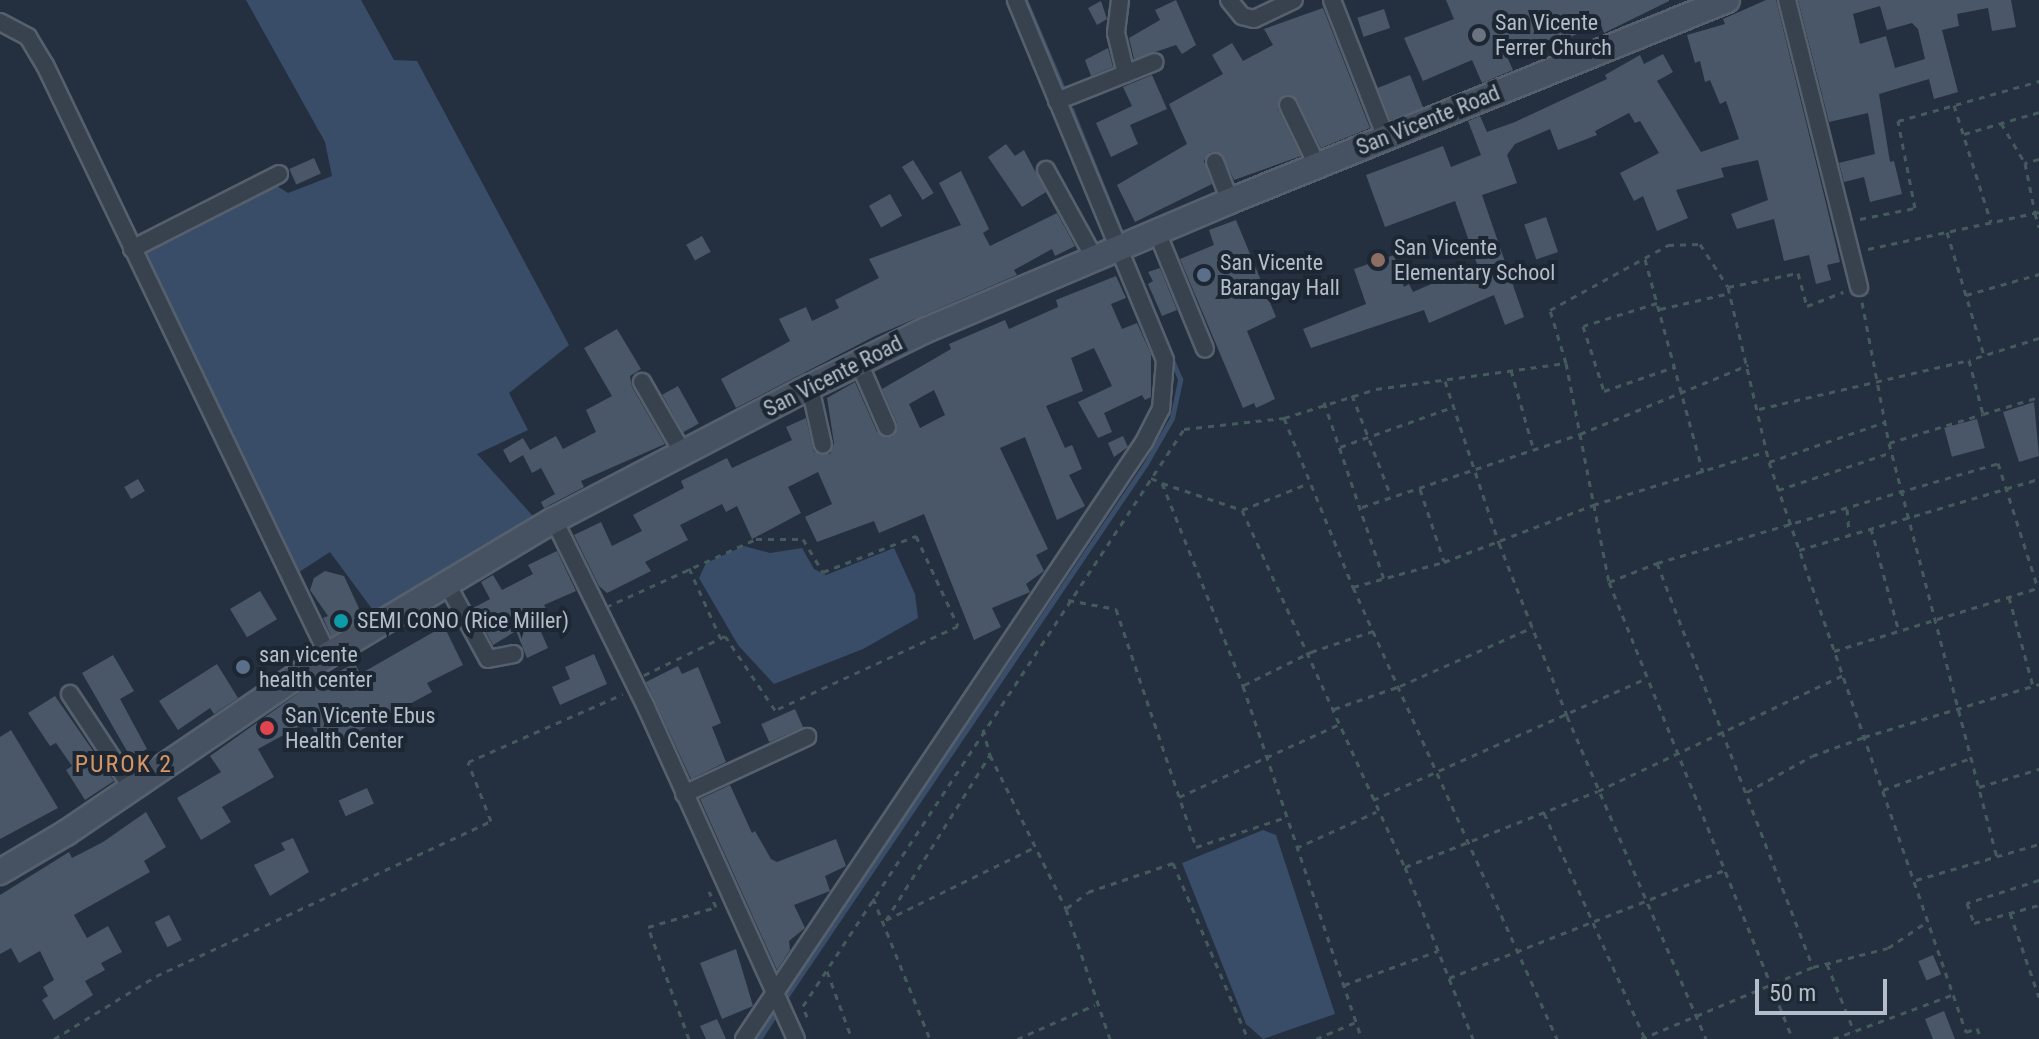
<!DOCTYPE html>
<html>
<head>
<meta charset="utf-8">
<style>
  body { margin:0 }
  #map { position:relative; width:2039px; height:1039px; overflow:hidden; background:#24303f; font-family:"Roboto Condensed",sans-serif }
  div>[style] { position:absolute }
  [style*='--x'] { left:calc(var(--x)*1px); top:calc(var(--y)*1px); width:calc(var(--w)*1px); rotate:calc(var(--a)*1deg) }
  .water>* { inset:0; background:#394d68 }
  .stream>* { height:5px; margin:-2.5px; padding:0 2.5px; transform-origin:2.5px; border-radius:2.5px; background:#394d68 }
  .building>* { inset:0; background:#4a5768; transform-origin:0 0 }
  .path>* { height:3px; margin-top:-1.5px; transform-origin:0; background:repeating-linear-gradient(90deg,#445a5d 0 6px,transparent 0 12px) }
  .roads { filter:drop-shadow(2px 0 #56606d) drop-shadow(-2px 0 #56606d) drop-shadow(0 2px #56606d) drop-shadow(0 -2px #56606d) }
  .street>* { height:16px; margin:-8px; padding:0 8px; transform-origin:8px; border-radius:8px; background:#38424f }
  .secondary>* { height:24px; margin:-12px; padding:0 12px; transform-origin:12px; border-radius:12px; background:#465162 }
  .dots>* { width:22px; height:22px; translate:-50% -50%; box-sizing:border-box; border:4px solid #1d2734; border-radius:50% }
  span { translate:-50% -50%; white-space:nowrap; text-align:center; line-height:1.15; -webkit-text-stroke:8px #1d2734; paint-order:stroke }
  .poi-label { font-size:22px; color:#b4bdca }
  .left { translate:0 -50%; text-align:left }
  .street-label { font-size:22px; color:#b4bdca }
  .neighbourhood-label { font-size:24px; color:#d79562; letter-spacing:2px }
  .scale { position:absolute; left:1755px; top:979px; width:132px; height:36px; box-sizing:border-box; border:4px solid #b4bdca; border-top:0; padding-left:10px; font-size:24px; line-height:28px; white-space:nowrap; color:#b4bdca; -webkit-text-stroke:6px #1d2734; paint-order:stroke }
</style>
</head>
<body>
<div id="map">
  <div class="water">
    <i style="clip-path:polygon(246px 0,361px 0,394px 60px,417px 61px,569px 345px,509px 393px,528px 430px,477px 454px,541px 525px,378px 617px,330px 552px,293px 576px,138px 253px,274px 184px,288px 193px,332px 176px,325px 142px)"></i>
    <i style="clip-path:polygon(744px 546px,770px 553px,802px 548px,814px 569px,826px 575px,894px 548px,915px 594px,918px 618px,863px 649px,774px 684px,738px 645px,699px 578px,706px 563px)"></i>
    <i style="clip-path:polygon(1263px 830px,1276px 835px,1335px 1014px,1263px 1039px,1246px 1024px,1182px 863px)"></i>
  </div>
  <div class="stream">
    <i style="--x:1025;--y:0;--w:102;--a:66.9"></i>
    <i style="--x:1071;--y:109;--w:139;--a:68"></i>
    <i style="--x:783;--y:1001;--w:647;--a:-55.97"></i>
    <i style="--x:1145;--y:465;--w:54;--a:-60.1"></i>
    <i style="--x:1172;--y:418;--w:40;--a:-78"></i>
    <i style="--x:1180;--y:379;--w:23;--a:-113"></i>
    <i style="--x:759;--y:1039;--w:30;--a:-57"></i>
  </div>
  <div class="building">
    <i style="clip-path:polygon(1176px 0,1196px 45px,1182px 54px,1176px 45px,1134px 59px,1129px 38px,1160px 20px,1155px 10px)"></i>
    <i style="clip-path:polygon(1446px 0,1669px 0,1669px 1px,1604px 33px,1600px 23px,1554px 45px,1552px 40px,1508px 59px,1513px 70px,1482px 83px,1472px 60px,1423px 81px,1404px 38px,1454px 19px)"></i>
    <i style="clip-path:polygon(1766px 0,1776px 0,1824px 195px,1840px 262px,1827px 265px,1831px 280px,1816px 284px,1809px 255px,1784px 261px,1774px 219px,1737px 229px,1731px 214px,1768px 200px,1758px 160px,1721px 168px,1724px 177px,1676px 190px,1688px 218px,1657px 231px,1643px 196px,1634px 201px,1620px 173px,1659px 153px,1640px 121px,1635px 123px,1629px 113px,1595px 131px,1597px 135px,1558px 150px,1550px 129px,1515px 144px,1507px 155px,1517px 183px,1482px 195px,1524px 317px,1505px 325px,1494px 295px,1429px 323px,1424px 310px,1311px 348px,1303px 329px,1366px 304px,1354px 269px,1394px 255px,1404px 287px,1409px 284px,1413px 292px,1477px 264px,1455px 201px,1385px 227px,1366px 175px,1443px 146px,1451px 167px,1481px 155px,1468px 121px,1480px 116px,1487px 132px,1515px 122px,1607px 79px,1605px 75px,1640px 55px,1644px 64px,1663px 54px,1673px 72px,1657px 81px,1701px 152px,1739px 139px,1726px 101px,1720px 104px,1710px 80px,1705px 82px,1700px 61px,1695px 63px,1687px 35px,1725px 24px,1723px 19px)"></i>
    <i style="clip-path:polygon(evenodd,1798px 0,2011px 0,2016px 27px,1992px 31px,1988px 8px,1957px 14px,1959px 26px,1942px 30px,1958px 92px,1934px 99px,1929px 79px,1879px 94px,1890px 162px,1894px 161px,1902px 194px,1870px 202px,1864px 177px,1844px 182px,1839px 163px,1875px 154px,1868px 113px,1829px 122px,1798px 0,1880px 6px,1887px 30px,1912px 23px,1918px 29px,1925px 59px,1895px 68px,1886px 36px,1860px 44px,1853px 14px,1880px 6px)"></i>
    <i style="clip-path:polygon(1101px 1px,1107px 19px,1097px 25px,1088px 8px)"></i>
    <i style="clip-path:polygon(1323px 8px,1370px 128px,1321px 148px,1297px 100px,1284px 95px,1278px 109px,1301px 156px,1234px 180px,1222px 154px,1210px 152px,1204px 161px,1212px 184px,1135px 222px,1117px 185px,1187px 144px,1169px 104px,1223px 74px,1212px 55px,1232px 43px,1243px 61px,1273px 45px,1264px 29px)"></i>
    <i style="left:1384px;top:9px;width:20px;height:28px;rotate:72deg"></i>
    <i style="clip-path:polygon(1108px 48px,1113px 67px,1091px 76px,1085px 60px)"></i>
    <i style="clip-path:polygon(1152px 75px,1167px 109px,1130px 125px,1138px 144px,1111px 157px,1096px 123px,1132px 106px,1123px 87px)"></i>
    <i style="left:1410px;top:75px;width:35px;height:35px;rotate:68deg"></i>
    <i style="clip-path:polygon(1006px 144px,1015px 156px,1024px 150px,1046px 192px,1022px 207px,988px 157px)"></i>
    <i style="left:314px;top:158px;width:17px;height:27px;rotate:66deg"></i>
    <i style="left:913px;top:160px;width:39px;height:13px;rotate:58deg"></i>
    <i style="clip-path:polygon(961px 171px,989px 229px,983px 233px,990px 246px,1057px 213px,1075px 246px,1055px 256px,1052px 249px,1014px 270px,1017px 275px,875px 336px,736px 408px,721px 379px,790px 341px,779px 319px,806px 307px,812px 321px,839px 308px,835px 300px,879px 278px,869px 259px,961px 225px,939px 183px)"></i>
    <i style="left:890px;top:194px;width:25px;height:24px;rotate:61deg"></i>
    <i style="left:1546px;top:217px;width:37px;height:23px;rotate:71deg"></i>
    <i style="clip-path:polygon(1236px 220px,1276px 317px,1247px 331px,1275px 399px,1256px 408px,1254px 403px,1243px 408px,1180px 259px,1214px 245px,1209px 230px)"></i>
    <i style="left:702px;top:236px;width:18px;height:18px;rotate:61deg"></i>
    <i style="clip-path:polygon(1160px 268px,1177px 310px,1162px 316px,1148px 284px,1153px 281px,1148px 272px)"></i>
    <i style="clip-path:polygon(evenodd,1116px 276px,1126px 298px,1111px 304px,1122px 329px,1137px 323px,1151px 354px,1151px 397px,1145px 400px,1142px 395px,1104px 413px,1112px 432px,1098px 438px,1078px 402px,1112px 386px,1094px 348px,1071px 358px,1083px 391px,1046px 406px,1065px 448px,1072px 445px,1082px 469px,1069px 475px,1085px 506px,1057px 520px,1025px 437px,1000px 448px,1048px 549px,1036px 555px,1044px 571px,1026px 584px,1030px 592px,992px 608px,1001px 627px,974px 640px,924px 514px,879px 533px,874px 521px,817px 542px,805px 517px,832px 504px,818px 472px,788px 487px,801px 513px,775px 527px,752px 539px,737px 506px,726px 512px,722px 504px,680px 525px,688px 540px,645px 562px,651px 571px,607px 593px,599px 586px,574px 535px,601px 522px,612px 546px,642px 531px,633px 515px,684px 488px,681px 481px,727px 458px,732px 468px,792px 440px,786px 427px,806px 418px,814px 452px,830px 454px,834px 443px,827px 398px,855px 382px,877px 432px,892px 437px,897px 423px,882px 389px,951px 349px,949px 344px,1005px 320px,1009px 329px,1058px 307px,1056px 300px,1116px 276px,934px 390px,945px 415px,920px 428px,909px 404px,934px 390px)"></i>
    <i style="clip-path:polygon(617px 329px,641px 369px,630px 376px,632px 387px,665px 444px,581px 481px,584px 487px,544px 508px,541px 502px,555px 494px,541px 468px,532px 473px,523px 455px,510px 463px,503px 450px,523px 438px,530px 450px,556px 436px,563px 449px,596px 432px,586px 410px,612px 396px,584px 348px)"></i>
    <i style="left:678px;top:386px;width:43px;height:18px;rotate:61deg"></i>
    <i style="clip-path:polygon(2034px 402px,2039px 456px,2019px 462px,2003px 412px)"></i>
    <i style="left:1977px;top:419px;width:30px;height:34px;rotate:75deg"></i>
    <i style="clip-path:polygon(1123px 436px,1128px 447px,1114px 457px,1108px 443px)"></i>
    <i style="left:138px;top:479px;width:14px;height:16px;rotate:60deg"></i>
    <i style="clip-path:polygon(557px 551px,576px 591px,544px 605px,551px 618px,538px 625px,548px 648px,527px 658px,516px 631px,493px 645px,473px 608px,490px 599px,481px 582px,493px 575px,502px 590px,533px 574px,528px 565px)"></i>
    <i style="clip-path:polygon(325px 571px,344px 576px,363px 617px,331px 636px,323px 618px,328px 616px,310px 590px,314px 578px)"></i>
    <i style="left:260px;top:591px;width:33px;height:35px;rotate:59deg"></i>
    <i style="clip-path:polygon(444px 626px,463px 665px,427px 683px,432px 692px,324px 750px,309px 721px,258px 749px,274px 777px,222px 807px,231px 822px,201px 840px,177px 798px,221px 772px,210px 756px,300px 692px,355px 663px,360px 674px)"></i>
    <i style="clip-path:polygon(594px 654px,607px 684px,560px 705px,552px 687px,570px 679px,565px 667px)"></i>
    <i style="clip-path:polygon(113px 655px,134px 691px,120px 699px,147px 749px,131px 758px,82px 673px)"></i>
    <i style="clip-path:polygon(217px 664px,238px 698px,214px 714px,210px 708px,178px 730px,159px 701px)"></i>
    <i style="clip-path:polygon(678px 666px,682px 674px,698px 667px,721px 723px,712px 727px,726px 762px,691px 779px,646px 682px)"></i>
    <i style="clip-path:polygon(55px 696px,114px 781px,85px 800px,66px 770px,72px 766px,56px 743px,50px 746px,28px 713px)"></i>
    <i style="left:795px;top:709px;width:20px;height:37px;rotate:66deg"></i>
    <i style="clip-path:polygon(11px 730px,58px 808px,0 839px,0 737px)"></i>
    <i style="clip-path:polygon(730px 785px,752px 833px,755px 831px,771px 859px,777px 862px,836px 839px,846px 866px,825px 876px,830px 891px,794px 905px,805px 928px,789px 941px,790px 950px,777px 970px,700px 799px)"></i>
    <i style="left:367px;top:788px;width:17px;height:31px;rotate:66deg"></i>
    <i style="clip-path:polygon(146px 812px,166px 847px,144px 861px,150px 872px,74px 915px,87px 938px,108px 926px,122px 952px,101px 963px,105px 970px,85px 981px,93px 995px,54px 1020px,42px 1000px,48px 996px,43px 987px,54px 980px,40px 951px,19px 963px,11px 948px,0 954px,0 895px,69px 852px,72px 858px,103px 842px)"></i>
    <i style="clip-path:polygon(293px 838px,309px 872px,270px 896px,254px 865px,285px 850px,281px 843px)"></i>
    <i style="left:169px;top:915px;width:28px;height:16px;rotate:63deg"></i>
    <i style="clip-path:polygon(736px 949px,753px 1006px,722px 1019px,700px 963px)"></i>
    <i style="left:1933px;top:955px;width:21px;height:16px;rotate:67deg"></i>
    <i style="clip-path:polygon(1944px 1011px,1955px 1039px,1933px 1039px,1925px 1019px)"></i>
    <i style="clip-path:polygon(717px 1019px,726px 1039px,706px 1039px,700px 1026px)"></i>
  </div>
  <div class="path">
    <i style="--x:1954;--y:105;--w:123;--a:72.5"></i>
    <i style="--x:2001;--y:123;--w:47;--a:59"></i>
    <i style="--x:1964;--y:134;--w:78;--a:-16.3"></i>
    <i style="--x:2039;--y:159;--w:15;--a:164"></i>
    <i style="--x:2025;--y:163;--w:51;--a:78.7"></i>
    <i style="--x:2035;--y:213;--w:4;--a:-14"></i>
    <i style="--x:1860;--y:219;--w:56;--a:-11.3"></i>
    <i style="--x:1915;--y:208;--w:89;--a:-101.1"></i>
    <i style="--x:1898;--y:121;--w:147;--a:-15.8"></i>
    <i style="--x:1947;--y:232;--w:128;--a:73.3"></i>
    <i style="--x:1868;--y:249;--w:171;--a:-12.2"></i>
    <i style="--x:2035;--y:213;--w:15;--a:74"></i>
    <i style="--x:1645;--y:259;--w:221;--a:74.8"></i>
    <i style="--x:1728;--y:287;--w:180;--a:76.8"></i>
    <i style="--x:1769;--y:462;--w:603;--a:70.93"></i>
    <i style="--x:1966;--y:1032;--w:12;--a:-20"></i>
    <i style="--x:1977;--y:1028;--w:12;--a:70"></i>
    <i style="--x:1966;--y:295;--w:76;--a:-16"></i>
    <i style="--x:1862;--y:302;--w:144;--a:79.2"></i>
    <i style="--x:1889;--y:443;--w:98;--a:-17.1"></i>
    <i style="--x:1657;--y:303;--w:77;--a:162.7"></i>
    <i style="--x:1583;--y:326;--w:68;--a:72.1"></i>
    <i style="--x:1604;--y:391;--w:74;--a:-18.9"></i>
    <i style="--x:1660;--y:309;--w:72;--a:-12.9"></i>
    <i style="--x:2039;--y:338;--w:73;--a:162.6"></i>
    <i style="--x:1969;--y:360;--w:56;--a:75.5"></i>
    <i style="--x:1983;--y:414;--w:59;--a:-16.9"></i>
    <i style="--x:1566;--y:363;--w:223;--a:78.9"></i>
    <i style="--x:1609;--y:582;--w:493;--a:68.1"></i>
    <i style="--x:1511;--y:370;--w:80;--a:74.1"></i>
    <i style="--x:1445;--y:381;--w:171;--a:71.6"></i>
    <i style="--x:1499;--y:543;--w:186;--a:68.5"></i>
    <i style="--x:1567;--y:716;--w:352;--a:66.7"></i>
    <i style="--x:1352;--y:395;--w:108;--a:68.9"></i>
    <i style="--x:1324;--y:402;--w:187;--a:71.3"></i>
    <i style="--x:1759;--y:409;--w:216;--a:-13.1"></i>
    <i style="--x:1284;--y:418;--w:183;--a:67.8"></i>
    <i style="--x:1353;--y:587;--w:496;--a:65.7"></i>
    <i style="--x:1889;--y:443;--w:428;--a:75.4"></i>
    <i style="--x:1340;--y:447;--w:120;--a:-19.5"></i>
    <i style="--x:1769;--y:462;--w:123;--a:-19"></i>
    <i style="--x:1151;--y:478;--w:12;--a:24"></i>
    <i style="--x:1162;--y:483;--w:219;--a:68.2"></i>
    <i style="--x:1243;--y:686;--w:373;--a:71.4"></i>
    <i style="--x:1162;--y:483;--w:84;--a:18.6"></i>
    <i style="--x:1242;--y:510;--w:72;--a:-21.9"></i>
    <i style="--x:1420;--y:489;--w:76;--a:71.6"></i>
    <i style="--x:1778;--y:490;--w:120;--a:-18.4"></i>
    <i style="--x:1362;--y:507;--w:230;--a:-18.5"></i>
    <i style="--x:1580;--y:434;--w:182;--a:-22.3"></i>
    <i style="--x:1847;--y:509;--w:24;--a:85"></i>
    <i style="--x:1242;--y:510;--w:392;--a:65.5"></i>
    <i style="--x:1405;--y:867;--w:185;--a:68.4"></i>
    <i style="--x:1871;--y:528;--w:108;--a:74.9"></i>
    <i style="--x:916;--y:536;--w:99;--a:65"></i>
    <i style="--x:958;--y:626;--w:201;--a:155.3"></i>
    <i style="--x:775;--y:710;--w:89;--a:-124"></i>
    <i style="--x:725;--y:636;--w:94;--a:154.2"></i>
    <i style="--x:640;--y:677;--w:78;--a:-115.9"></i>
    <i style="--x:606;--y:607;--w:165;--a:-24.4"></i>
    <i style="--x:756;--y:539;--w:47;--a:0"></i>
    <i style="--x:803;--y:539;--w:39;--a:59"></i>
    <i style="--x:823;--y:572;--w:100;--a:-21.2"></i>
    <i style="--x:1799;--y:550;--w:250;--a:-16.5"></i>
    <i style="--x:1657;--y:563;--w:433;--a:68.9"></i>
    <i style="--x:689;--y:568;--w:76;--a:65.8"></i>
    <i style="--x:1609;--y:582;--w:52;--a:-21.6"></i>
    <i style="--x:1657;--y:563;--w:355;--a:-16.3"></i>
    <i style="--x:1998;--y:463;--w:131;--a:72.3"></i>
    <i style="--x:1353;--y:587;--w:94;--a:-15.4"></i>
    <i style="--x:1444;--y:562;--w:160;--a:-20.9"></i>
    <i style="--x:1593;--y:505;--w:182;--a:-17.2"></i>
    <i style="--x:2009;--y:597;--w:92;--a:74.9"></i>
    <i style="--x:1068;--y:600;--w:49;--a:10.6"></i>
    <i style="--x:1116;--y:609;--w:251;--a:71.4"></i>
    <i style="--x:1196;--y:847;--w:92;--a:-18.4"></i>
    <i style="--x:1834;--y:651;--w:213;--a:-17.2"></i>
    <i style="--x:1244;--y:685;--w:75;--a:-26.2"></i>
    <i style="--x:1311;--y:652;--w:69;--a:-18.7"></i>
    <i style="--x:1334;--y:709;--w:70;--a:-19.2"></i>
    <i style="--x:1400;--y:686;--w:145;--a:-23.9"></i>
    <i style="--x:983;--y:729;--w:27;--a:75"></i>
    <i style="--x:990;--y:755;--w:172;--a:63.7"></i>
    <i style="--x:1066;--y:909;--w:137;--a:71.3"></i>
    <i style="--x:1979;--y:787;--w:63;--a:-16.7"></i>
    <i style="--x:1883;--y:790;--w:94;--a:-20"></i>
    <i style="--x:1747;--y:792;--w:74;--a:-29"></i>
    <i style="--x:1812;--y:756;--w:55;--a:-20.1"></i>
    <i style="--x:1864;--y:737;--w:183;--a:-16.8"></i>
    <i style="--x:1179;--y:797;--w:175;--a:-24.4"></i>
    <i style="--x:1373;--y:800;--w:300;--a:-24"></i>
    <i style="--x:1544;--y:813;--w:248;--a:65.9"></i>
    <i style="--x:1296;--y:848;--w:88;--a:-24.2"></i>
    <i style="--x:1405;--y:867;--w:207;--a:-21.5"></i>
    <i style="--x:1598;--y:791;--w:271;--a:-25.3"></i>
    <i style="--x:1916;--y:880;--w:128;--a:-16.3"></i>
    <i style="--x:2039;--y:880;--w:76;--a:162.3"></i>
    <i style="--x:1967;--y:903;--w:21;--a:71"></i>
    <i style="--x:1974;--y:923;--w:67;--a:-15.5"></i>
    <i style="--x:873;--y:898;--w:152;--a:68"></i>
    <i style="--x:1067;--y:908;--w:26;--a:-37"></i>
    <i style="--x:1088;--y:892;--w:90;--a:-18.8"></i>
    <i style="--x:1173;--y:863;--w:191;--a:66.9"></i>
    <i style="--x:2010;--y:913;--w:89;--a:71"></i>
    <i style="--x:886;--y:920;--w:195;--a:-57.8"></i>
    <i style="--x:886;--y:920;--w:166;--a:-26.1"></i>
    <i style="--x:1827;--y:964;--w:72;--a:68.1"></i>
    <i style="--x:827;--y:971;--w:72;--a:69.8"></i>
    <i style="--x:1449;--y:978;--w:296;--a:-21.4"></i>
    <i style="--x:1344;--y:985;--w:100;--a:-19.9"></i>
    <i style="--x:807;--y:1017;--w:12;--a:-110"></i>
    <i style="--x:803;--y:1006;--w:691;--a:-56.56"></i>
    <i style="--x:1184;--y:429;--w:101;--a:-6.3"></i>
    <i style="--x:1284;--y:418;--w:96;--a:-17.5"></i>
    <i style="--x:1376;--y:389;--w:192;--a:-7.8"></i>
    <i style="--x:1566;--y:363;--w:55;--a:-106.8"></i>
    <i style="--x:1550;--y:310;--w:135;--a:-28.8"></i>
    <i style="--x:1668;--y:245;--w:32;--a:-2"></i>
    <i style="--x:1700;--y:244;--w:51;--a:56.9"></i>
    <i style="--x:1728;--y:287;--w:71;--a:-11.3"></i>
    <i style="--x:1798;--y:273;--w:34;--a:75"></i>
    <i style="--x:1807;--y:306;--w:39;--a:-21"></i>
    <i style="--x:54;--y:1039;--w:120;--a:-31.7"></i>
    <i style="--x:156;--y:976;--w:369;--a:-24.8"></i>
    <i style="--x:491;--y:821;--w:63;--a:-111.3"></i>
    <i style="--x:468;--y:762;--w:169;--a:-23.7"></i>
    <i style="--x:689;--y:1039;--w:119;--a:-110.1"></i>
    <i style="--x:648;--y:927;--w:71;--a:-16.4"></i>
    <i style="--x:716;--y:907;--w:17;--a:-114"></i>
    <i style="--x:1017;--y:1039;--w:85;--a:-23.6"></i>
    <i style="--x:1316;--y:1039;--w:43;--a:-23"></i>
    <i style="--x:1641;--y:1039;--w:186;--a:-22.7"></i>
    <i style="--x:1813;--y:967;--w:77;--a:-14.2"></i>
    <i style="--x:1888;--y:948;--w:48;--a:-34"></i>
    <i style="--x:1833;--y:1039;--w:127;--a:-20.3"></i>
  </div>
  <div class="roads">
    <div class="street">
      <i style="--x:1120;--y:0;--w:33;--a:97"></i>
      <i style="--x:1116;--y:33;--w:42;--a:76.3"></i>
      <i style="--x:1229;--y:0;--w:21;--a:51"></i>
      <i style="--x:1242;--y:16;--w:12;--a:14"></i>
      <i style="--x:1254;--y:19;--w:44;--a:-25.4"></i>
      <i style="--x:1332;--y:0;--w:148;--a:68.6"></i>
      <i style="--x:1787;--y:0;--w:296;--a:75.9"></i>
      <i style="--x:0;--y:22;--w:32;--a:28"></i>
      <i style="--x:28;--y:37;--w:33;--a:59"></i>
      <i style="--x:45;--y:65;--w:654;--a:64.37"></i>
      <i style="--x:1057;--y:101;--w:105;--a:-21.7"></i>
      <i style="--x:1288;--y:105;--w:67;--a:64.2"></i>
      <i style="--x:1215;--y:162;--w:42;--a:69"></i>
      <i style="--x:1046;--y:170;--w:102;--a:61.2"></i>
      <i style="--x:1157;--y:232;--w:126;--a:67.7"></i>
      <i style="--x:132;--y:249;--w:165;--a:-27"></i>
      <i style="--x:859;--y:363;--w:70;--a:66.4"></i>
      <i style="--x:642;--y:382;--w:82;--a:60"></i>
      <i style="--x:810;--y:387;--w:59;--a:77.4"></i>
      <i style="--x:554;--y:520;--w:208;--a:63.8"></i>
      <i style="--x:646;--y:707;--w:364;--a:65.7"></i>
      <i style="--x:447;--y:584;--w:85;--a:61.3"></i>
      <i style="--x:488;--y:659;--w:26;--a:-11"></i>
      <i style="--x:70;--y:694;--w:113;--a:56.6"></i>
      <i style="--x:684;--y:794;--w:136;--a:-24.9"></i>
      <i style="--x:744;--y:1039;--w:719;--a:-56.18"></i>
      <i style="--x:1144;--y:442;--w:37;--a:-63"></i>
      <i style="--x:1161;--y:409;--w:49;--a:-85.3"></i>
      <i style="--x:1165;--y:360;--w:390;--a:-112.5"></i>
    </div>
    <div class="secondary">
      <i style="--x:0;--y:872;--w:77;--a:-30.6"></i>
      <i style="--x:66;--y:833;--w:317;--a:-34.2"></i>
      <i style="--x:328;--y:655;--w:263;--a:-30.9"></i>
      <i style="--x:554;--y:520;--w:288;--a:-27.5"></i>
      <i style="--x:810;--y:387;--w:129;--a:-26.2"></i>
      <i style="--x:926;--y:330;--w:330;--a:-23"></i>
      <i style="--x:1230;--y:201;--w:536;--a:-22.02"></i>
    </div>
  </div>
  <div class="dots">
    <i style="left:1479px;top:35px;background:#6b7280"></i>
    <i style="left:1378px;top:260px;background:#8d6e63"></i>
    <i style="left:1204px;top:275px;background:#5c6f8a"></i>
    <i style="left:341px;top:621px;background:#0f9aa8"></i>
    <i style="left:243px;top:667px;background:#5c6f8a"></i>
    <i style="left:267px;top:728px;background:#e0444e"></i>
  </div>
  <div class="poi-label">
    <span class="left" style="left:1495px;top:35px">San Vicente<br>Ferrer Church</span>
    <span class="left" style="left:1394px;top:260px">San Vicente<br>Elementary School</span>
    <span class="left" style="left:1220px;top:275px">San Vicente<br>Barangay Hall</span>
    <span class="left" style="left:357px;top:621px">SEMI CONO (Rice Miller)</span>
    <span class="left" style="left:259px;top:667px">san vicente<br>health center</span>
    <span class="left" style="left:285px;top:728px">San Vicente Ebus<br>Health Center</span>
  </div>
  <div class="street-label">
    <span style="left:1428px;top:120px;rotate:-22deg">San Vicente Road</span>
    <span style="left:833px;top:376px;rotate:-27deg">San Vicente Road</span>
  </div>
  <div class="neighbourhood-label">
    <span style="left:124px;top:765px">PUROK 2</span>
  </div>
  <div class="scale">50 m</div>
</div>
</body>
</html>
